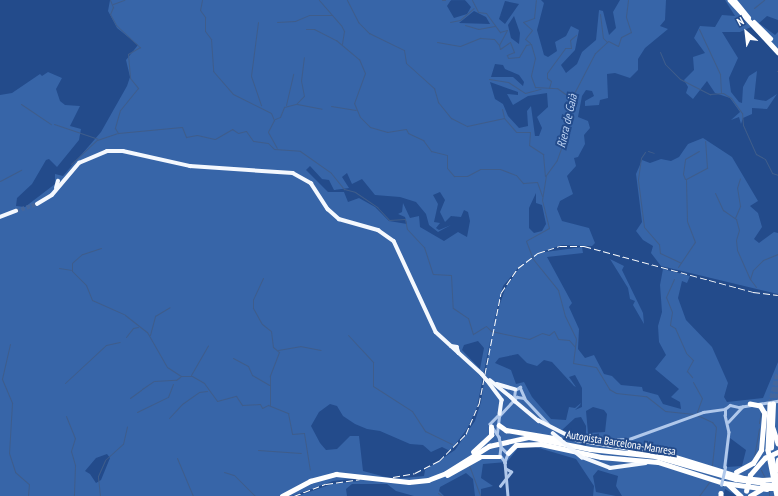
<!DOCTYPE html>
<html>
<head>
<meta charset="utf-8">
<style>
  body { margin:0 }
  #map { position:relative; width:778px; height:496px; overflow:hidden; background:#234b8b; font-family:"PT Sans Narrow",sans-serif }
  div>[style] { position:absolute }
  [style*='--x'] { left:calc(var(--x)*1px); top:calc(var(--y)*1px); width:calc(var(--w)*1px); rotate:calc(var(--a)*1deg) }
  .green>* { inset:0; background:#3765a8 }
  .stream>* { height:1px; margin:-0.5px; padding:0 0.5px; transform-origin:0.5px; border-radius:0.5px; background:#3f5d8b }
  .primary-tunnel>* { height:3.5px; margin-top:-1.75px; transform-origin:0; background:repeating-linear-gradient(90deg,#44669c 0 3.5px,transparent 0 5.5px) }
  .motorway-tunnel>* { height:4.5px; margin-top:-2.25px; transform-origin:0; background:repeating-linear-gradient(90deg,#44669c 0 4.5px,transparent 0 6.5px) }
  .tertiary>* { height:2.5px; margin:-1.25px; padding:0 1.25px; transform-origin:1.25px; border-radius:1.25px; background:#b0c8eb }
  .primary>* { height:3.5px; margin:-1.75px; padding:0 1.75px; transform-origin:1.75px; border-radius:1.75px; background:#f4f8fe }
  .motorway>* { height:4.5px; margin:-2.25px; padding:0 2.25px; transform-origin:2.25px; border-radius:2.25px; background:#fff }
  .rail>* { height:1px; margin-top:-0.5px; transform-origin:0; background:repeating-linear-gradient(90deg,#fff 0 7px,transparent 0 10px) }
  .tertiary-bridge>* { height:2.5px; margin:-1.25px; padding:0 1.25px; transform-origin:1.25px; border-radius:1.25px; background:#b0c8eb }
  .primary-bridge>* { height:3.5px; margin:-1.75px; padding:0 1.75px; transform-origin:1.75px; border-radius:1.75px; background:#f4f8fe }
  .motorway-bridge>* { height:4.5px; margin:-2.25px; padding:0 2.25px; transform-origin:2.25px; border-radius:2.25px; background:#fff }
  span { translate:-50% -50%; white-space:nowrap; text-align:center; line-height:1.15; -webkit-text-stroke:4px #234b8b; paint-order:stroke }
  .street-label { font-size:11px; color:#fff }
  .water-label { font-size:12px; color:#bcd2f2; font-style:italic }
  .north { position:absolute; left:726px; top:12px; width:40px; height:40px; -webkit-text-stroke:3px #234b8b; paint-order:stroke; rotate:332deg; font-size:11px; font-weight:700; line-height:16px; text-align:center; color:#fff }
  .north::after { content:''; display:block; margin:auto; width:14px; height:18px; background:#fff; clip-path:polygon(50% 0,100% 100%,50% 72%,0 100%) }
</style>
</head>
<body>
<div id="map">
  <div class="green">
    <i style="clip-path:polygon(evenodd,110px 0,451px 0,447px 6px,454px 18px,467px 14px,471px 7px,465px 0,541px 0,544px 3px,537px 30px,544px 55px,548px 57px,557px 51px,555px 42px,566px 36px,571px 26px,579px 30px,575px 50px,561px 65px,566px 73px,577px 64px,582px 52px,596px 40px,599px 10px,603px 11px,609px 35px,616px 28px,613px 12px,620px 0,666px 0,665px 20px,660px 26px,668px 29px,645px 48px,638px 59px,638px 70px,630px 78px,615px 73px,607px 74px,608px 98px,600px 100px,599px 105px,585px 106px,585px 101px,594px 96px,592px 91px,586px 90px,582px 96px,578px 117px,588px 121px,590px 128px,584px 135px,585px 144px,578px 157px,574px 158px,576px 166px,567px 176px,573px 194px,560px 201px,557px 209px,562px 221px,589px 228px,595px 243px,592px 246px,562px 245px,538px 253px,582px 247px,583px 253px,547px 257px,572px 303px,569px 307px,579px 329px,578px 349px,585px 358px,594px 355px,604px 374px,612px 376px,621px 385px,642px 387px,643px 391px,658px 395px,663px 404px,681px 409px,680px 402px,671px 397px,679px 389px,655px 369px,666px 355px,659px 342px,658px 326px,662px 312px,660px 285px,663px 269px,690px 276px,687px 283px,682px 281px,678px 298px,686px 320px,712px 347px,728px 383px,724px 397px,727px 402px,763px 398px,778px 362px,778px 496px,737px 496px,725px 489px,723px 496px,622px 496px,616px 486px,618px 476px,598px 470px,593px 476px,596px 492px,616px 496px,593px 496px,594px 486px,576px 459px,532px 446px,518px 448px,507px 462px,483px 464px,481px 478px,493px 486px,481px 489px,481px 496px,475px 496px,473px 479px,466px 473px,440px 487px,439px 491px,444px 496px,414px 496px,396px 491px,387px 484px,352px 484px,346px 489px,347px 496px,298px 496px,332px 484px,360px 481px,359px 478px,333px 481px,292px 496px,0 496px,0 95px,12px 93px,40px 74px,42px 76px,48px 72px,62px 78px,56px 89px,60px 101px,65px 105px,80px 106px,70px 126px,81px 129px,79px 140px,57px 167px,49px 159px,46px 160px,32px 184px,17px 198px,16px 206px,25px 207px,55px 184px,55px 174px,63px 176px,101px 132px,127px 86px,130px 77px,126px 60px,138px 45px,117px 28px,108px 11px,110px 0,505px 1px,519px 4px,505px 24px,499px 19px,505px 1px,110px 0,474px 11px,486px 17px,490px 24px,459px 23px,474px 11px,110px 0,514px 16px,520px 33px,519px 44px,511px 38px,508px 25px,514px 16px,110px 0,495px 64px,503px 65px,505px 69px,519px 75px,524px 82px,523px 86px,513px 77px,491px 77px,495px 64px,110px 0,490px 82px,518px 92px,518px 95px,507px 94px,513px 105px,528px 96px,547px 93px,548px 107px,537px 117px,542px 128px,539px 136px,535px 136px,531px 106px,527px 111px,528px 126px,519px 128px,508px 116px,503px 104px,495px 99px,490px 82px,110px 0,310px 166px,322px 179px,329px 180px,334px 190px,349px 188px,342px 177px,347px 173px,352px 184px,362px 179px,375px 195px,400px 197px,416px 202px,426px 214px,429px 225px,438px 232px,451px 225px,439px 230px,436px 228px,440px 223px,434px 222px,438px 204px,433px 195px,440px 192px,445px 200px,440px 212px,445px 222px,451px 216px,461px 217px,464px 210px,468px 212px,470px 221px,467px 237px,458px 232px,444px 241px,420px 227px,419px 216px,410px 218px,403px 203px,402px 212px,398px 214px,405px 217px,407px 224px,389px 221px,375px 207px,359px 198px,348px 202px,344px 192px,328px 192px,306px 170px,310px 166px,110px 0,536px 193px,536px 203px,542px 205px,546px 224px,542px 231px,534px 233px,529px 228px,529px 208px,536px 193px,110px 0,524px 261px,505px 289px,493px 325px,503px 286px,524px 261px,110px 0,491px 336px,481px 402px,475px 421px,455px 450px,425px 470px,424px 476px,393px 479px,363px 471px,359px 436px,350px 436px,337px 449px,326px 450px,320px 443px,311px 426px,319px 412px,330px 404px,337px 406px,343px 416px,355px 424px,367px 429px,380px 431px,410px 444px,423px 445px,431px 452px,442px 447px,450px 451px,467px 429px,477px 407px,491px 336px,110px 0,478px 341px,484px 348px,480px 369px,462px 350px,464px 345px,478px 341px,110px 0,518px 354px,527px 363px,537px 366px,544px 360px,552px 362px,574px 386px,576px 387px,569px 377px,575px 375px,582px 388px,582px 407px,575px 410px,580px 405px,581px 403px,575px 408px,569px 407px,566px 420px,551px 419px,532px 397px,524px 382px,516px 384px,511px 370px,495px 363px,499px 358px,518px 354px,110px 0,593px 407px,604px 410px,607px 414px,605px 432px,588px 433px,586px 411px,593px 407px,110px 0,581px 417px,586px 426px,586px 436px,562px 430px,575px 418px,581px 417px,110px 0,730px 438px,746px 450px,742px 466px,727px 467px,730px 438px,110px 0,107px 454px,110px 458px,101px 480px,96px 483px,90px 474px,85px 471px,96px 458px,107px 454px)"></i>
    <i style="clip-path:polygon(725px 0,778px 0,778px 20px,767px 16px,759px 23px,775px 35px,778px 32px,778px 55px,751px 27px,740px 32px,722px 32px,738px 58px,729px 78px,731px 92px,739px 102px,742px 103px,743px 87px,749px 76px,757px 71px,754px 99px,766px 101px,777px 94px,767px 109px,752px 108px,752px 114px,743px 118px,741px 124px,739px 117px,731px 120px,740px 112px,730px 98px,715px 93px,707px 81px,693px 99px,686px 93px,688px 87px,684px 80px,694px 70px,693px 57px,705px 53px,694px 38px,700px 26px,715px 27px,722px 15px,735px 16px)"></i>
    <i style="clip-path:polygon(703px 138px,732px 157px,758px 201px,750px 206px,758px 213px,762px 227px,754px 239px,759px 243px,774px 232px,778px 233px,778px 294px,661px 266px,651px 253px,653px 246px,643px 240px,636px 231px,642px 222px,636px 174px,642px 160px,650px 163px,661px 159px,671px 161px,679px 157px,688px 144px)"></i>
    <i style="clip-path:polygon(610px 259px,624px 266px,622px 270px,643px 313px,644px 324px,633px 305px,635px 301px,630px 299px,628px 288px)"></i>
  </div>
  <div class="stream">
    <i style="--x:110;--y:0;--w:8;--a:67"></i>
    <i style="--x:113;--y:7;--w:8;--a:113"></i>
    <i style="--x:110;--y:14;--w:13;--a:61"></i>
    <i style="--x:116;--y:25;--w:33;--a:43"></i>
    <i style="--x:140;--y:47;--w:14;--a:150"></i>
    <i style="--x:128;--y:54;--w:24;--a:85"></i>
    <i style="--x:130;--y:78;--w:13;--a:51"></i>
    <i style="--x:138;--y:88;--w:28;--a:129"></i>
    <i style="--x:120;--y:110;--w:19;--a:106"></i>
    <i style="--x:115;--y:128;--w:6;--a:59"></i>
    <i style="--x:118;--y:133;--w:64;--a:-5.4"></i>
    <i style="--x:182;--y:127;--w:11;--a:68"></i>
    <i style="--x:186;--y:137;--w:11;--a:-10"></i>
    <i style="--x:197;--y:135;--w:18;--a:13"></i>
    <i style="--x:215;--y:139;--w:20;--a:-30"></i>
    <i style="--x:232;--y:129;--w:7;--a:34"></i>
    <i style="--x:238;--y:133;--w:8;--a:-14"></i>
    <i style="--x:246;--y:131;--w:12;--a:55"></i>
    <i style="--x:253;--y:141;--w:15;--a:8"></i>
    <i style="--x:268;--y:143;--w:8;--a:45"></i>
    <i style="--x:274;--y:149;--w:26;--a:4"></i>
    <i style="--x:300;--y:151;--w:38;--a:35"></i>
    <i style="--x:331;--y:173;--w:21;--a:51"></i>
    <i style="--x:344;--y:189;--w:11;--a:15"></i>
    <i style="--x:355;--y:192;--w:27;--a:34"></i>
    <i style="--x:377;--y:207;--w:18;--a:47"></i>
    <i style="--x:389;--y:220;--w:16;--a:-4"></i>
    <i style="--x:405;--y:219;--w:10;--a:79"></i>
    <i style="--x:407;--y:229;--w:25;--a:47"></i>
    <i style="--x:424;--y:247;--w:28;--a:72"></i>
    <i style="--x:433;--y:274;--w:18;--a:3"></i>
    <i style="--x:451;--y:275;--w:33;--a:87"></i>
    <i style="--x:453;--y:308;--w:18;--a:34"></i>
    <i style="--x:468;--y:318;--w:17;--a:73"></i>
    <i style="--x:473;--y:334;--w:15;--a:-32"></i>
    <i style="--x:486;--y:326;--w:7;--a:45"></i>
    <i style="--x:491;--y:331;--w:39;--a:12"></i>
    <i style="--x:529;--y:339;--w:14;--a:-25"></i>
    <i style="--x:542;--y:333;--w:7;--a:16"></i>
    <i style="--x:549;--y:335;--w:6;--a:-39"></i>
    <i style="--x:554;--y:331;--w:9;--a:63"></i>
    <i style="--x:558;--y:339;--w:11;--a:5"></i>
    <i style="--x:569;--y:340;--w:9;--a:49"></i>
    <i style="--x:202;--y:0;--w:10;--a:101"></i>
    <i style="--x:200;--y:10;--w:9;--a:54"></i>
    <i style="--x:205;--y:17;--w:14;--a:90"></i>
    <i style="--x:205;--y:31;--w:10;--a:53"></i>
    <i style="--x:211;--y:39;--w:32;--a:86"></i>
    <i style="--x:213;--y:71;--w:30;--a:49"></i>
    <i style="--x:233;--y:94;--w:42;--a:26.6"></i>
    <i style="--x:271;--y:113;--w:8;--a:67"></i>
    <i style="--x:274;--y:120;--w:13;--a:117"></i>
    <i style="--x:268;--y:132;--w:18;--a:61"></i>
    <i style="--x:319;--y:0;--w:33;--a:49"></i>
    <i style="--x:341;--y:25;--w:7;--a:63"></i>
    <i style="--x:344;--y:31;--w:13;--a:99"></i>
    <i style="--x:347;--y:0;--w:25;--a:63"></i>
    <i style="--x:358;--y:22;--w:16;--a:45"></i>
    <i style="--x:369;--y:33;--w:39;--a:26"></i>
    <i style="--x:404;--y:50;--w:13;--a:81"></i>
    <i style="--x:406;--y:63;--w:38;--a:42"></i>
    <i style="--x:434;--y:88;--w:15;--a:74"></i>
    <i style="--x:438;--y:102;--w:21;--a:51"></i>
    <i style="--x:451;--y:118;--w:18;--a:27"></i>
    <i style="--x:467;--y:126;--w:38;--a:-12"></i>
    <i style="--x:504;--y:118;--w:18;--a:49"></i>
    <i style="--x:516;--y:132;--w:14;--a:0"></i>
    <i style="--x:530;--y:132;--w:13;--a:94"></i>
    <i style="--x:529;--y:145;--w:17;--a:33"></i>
    <i style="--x:543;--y:154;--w:22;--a:85"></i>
    <i style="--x:442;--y:0;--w:3;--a:0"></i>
    <i style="--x:472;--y:0;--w:13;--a:63"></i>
    <i style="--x:478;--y:12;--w:8;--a:7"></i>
    <i style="--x:486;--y:13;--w:24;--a:54"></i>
    <i style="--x:500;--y:32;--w:7;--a:-16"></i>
    <i style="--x:507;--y:30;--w:17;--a:118"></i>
    <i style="--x:499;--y:45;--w:4;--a:76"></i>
    <i style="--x:500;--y:49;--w:12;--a:-35"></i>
    <i style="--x:510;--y:42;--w:11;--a:68"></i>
    <i style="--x:514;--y:52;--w:8;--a:157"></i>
    <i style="--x:507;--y:55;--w:3;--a:72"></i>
    <i style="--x:508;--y:58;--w:11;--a:-5"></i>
    <i style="--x:519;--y:57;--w:14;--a:-60"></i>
    <i style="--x:526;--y:45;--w:5;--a:-11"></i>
    <i style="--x:531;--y:44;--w:15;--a:74"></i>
    <i style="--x:535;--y:58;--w:18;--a:103"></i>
    <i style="--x:531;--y:76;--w:12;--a:70"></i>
    <i style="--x:535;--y:87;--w:22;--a:3"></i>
    <i style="--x:557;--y:88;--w:17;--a:36"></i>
    <i style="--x:628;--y:0;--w:17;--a:97"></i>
    <i style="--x:626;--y:17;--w:16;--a:72"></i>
    <i style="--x:631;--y:32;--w:11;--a:153"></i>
    <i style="--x:621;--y:37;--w:9;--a:108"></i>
    <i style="--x:618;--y:46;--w:11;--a:-153"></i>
    <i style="--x:608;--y:41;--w:18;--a:137"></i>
    <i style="--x:595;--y:53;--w:54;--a:117.5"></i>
    <i style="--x:570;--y:101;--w:31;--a:96"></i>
    <i style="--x:567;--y:132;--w:30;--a:110"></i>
    <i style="--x:557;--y:160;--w:19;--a:126"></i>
    <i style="--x:546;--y:175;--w:25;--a:99"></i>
    <i style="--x:542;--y:200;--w:29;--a:76"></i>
    <i style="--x:549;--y:228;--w:26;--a:151"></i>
    <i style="--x:526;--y:241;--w:19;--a:69"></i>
    <i style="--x:533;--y:259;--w:40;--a:51"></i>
    <i style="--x:558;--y:290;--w:27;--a:75"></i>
    <i style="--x:565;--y:316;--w:25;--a:64"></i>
    <i style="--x:576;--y:339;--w:24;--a:97"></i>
    <i style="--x:573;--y:363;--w:23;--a:10"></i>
    <i style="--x:596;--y:367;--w:26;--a:59"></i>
    <i style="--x:609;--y:389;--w:8;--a:30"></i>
    <i style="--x:616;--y:393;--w:30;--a:6"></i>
    <i style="--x:646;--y:396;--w:24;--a:38"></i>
    <i style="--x:665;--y:411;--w:29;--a:6"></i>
    <i style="--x:113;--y:4;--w:12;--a:-20"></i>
    <i style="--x:754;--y:8;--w:13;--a:-39"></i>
    <i style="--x:600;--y:14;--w:24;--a:83"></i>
    <i style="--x:603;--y:38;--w:6;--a:45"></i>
    <i style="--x:258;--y:22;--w:54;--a:97.4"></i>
    <i style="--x:251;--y:76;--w:31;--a:71"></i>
    <i style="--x:277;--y:22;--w:18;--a:-3"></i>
    <i style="--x:295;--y:21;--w:15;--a:-23"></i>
    <i style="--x:309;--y:15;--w:23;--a:0"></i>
    <i style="--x:450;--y:22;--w:10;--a:-11"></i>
    <i style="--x:460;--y:20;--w:18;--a:-41"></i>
    <i style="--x:465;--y:25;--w:14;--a:17"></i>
    <i style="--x:478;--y:29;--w:17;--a:-10"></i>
    <i style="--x:306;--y:29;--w:8;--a:0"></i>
    <i style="--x:314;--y:29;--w:25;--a:27"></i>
    <i style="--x:336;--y:40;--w:30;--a:40"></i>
    <i style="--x:359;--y:59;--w:15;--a:67"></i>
    <i style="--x:365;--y:73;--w:32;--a:110"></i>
    <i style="--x:354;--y:103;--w:15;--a:67"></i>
    <i style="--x:360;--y:117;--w:14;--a:45"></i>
    <i style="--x:370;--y:127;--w:18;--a:16"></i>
    <i style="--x:387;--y:132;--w:19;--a:-9"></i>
    <i style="--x:406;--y:129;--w:4;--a:63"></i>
    <i style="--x:408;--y:133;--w:17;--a:25"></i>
    <i style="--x:423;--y:140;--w:14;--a:54"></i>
    <i style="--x:431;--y:151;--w:16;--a:14"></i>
    <i style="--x:447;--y:155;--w:13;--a:90"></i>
    <i style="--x:447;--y:168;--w:11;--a:49"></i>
    <i style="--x:454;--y:176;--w:13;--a:0"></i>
    <i style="--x:467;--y:176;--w:15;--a:-28"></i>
    <i style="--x:480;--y:169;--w:20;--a:0"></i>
    <i style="--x:500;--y:169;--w:17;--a:21"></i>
    <i style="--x:516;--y:175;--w:11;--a:49"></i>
    <i style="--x:523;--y:183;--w:14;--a:-4"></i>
    <i style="--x:537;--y:182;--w:15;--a:70"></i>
    <i style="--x:699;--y:29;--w:50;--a:65"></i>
    <i style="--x:720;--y:74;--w:19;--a:87"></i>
    <i style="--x:437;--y:42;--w:23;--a:10"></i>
    <i style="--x:460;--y:46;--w:22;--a:-22"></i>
    <i style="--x:480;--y:38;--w:14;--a:4"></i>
    <i style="--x:494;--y:39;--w:8;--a:50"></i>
    <i style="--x:530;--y:43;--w:6;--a:-141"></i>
    <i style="--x:525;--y:39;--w:11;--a:-52"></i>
    <i style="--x:532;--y:30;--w:12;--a:-138"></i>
    <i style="--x:523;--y:22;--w:12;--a:-20"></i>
    <i style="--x:534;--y:18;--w:18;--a:-84"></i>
    <i style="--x:660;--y:52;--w:13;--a:67"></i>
    <i style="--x:665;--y:64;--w:21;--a:45"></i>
    <i style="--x:680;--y:79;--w:34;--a:27"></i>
    <i style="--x:710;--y:94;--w:13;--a:-4"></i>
    <i style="--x:723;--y:93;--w:9;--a:32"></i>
    <i style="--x:731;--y:98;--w:19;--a:54"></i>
    <i style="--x:742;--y:113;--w:12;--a:85"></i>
    <i style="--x:743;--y:125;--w:32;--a:66"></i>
    <i style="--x:756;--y:154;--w:10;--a:29"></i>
    <i style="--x:765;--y:159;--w:16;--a:63"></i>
    <i style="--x:772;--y:173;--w:6;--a:18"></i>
    <i style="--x:777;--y:71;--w:1;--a:0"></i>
    <i style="--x:489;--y:79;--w:19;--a:9"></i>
    <i style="--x:508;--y:82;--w:20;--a:33"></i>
    <i style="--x:525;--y:93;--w:16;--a:-15"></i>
    <i style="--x:549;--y:88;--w:7;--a:-74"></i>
    <i style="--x:551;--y:81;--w:5;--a:-143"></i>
    <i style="--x:547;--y:78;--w:5;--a:-90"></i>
    <i style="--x:547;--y:73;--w:31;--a:-54"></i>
    <i style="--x:565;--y:48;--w:6;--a:0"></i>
    <i style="--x:571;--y:48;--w:8;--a:-97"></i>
    <i style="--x:570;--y:40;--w:8;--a:-40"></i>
    <i style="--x:21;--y:104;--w:36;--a:34"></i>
    <i style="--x:297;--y:104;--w:25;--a:11"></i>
    <i style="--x:286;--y:105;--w:32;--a:-77"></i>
    <i style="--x:331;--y:106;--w:25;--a:9"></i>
    <i style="--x:502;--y:109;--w:8;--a:76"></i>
    <i style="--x:275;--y:119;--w:5;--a:-22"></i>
    <i style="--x:280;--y:117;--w:11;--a:-68"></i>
    <i style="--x:284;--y:107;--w:12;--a:-14"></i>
    <i style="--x:296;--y:104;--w:11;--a:-45"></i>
    <i style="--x:304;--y:96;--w:15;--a:-101"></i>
    <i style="--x:301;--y:81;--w:24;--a:-83"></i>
    <i style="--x:54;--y:124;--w:46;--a:18.8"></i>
    <i style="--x:648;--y:151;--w:6;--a:18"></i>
    <i style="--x:645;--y:152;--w:7;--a:124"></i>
    <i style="--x:641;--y:158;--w:22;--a:98"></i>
    <i style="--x:638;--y:180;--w:47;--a:82.7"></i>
    <i style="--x:644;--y:227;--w:23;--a:49"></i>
    <i style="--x:659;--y:244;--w:9;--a:84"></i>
    <i style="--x:660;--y:253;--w:23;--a:25"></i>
    <i style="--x:71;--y:164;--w:35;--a:-43"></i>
    <i style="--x:97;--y:140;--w:21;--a:-19"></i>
    <i style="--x:685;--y:179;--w:5;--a:-112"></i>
    <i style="--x:683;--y:174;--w:15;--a:-82"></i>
    <i style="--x:685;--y:159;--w:16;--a:-30"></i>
    <i style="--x:0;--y:181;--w:24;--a:-28"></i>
    <i style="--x:715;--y:193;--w:19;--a:65"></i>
    <i style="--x:723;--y:210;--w:16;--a:35"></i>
    <i style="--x:736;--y:219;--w:11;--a:75"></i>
    <i style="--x:739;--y:230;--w:10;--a:107"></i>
    <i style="--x:736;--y:240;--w:10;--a:84"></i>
    <i style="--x:737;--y:250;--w:32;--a:66"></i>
    <i style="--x:735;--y:218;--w:13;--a:-67"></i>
    <i style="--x:740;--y:206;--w:18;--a:-99"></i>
    <i style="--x:737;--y:188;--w:10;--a:-73"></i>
    <i style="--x:101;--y:248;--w:20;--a:162"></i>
    <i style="--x:82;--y:254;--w:13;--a:138"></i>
    <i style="--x:72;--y:263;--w:8;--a:90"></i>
    <i style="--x:72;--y:271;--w:20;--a:45"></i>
    <i style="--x:86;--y:285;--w:16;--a:68"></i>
    <i style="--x:92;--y:300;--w:36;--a:24"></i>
    <i style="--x:125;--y:315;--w:28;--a:38"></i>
    <i style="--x:147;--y:332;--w:40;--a:60.3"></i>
    <i style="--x:167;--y:367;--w:17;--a:33"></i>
    <i style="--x:181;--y:376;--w:11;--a:0"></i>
    <i style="--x:192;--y:376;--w:14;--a:30"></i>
    <i style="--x:204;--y:383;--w:22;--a:54"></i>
    <i style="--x:217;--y:401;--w:20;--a:-15"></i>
    <i style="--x:236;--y:396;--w:11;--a:56"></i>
    <i style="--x:242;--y:405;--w:18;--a:-3"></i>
    <i style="--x:260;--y:404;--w:4;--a:63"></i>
    <i style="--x:262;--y:408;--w:7;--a:-27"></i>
    <i style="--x:268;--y:405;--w:22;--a:22"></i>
    <i style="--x:288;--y:413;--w:21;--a:79"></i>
    <i style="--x:292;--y:434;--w:12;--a:-5"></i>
    <i style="--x:304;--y:433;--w:37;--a:81"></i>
    <i style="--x:678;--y:267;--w:30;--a:-56"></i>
    <i style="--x:695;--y:242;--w:22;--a:-111"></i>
    <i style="--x:687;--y:221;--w:42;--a:-91.4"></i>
    <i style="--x:686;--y:179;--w:24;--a:-28"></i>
    <i style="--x:707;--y:168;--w:27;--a:-94"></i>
    <i style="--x:59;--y:268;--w:12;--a:9"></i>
    <i style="--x:263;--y:278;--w:23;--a:115"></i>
    <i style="--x:253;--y:299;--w:9;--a:90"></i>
    <i style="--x:253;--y:308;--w:18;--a:61"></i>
    <i style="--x:262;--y:324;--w:11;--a:38"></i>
    <i style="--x:271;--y:331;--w:16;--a:83"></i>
    <i style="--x:273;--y:347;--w:8;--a:40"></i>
    <i style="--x:279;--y:352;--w:26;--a:111"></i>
    <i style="--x:270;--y:376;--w:29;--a:90"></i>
    <i style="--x:674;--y:279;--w:20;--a:114"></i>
    <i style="--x:666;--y:297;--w:16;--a:68"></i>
    <i style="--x:672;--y:312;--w:13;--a:99"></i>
    <i style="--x:670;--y:325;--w:6;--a:31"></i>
    <i style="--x:675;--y:328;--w:27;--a:66"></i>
    <i style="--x:686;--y:353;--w:10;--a:45"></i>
    <i style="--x:693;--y:360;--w:13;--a:119"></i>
    <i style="--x:687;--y:371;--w:8;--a:50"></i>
    <i style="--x:756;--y:287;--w:10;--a:-127"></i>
    <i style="--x:750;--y:279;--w:9;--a:-72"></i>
    <i style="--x:753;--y:270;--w:14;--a:-45"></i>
    <i style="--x:763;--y:260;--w:16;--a:-22"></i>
    <i style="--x:150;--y:335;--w:20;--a:-75"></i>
    <i style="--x:155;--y:316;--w:17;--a:-31"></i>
    <i style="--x:348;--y:335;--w:37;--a:47"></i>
    <i style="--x:373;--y:362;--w:24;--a:90"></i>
    <i style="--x:373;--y:386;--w:46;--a:32.7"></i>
    <i style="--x:412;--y:411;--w:24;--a:57"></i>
    <i style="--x:425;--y:431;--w:30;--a:26"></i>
    <i style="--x:126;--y:337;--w:11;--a:-52"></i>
    <i style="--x:133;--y:328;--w:5;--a:-11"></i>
    <i style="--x:10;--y:344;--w:36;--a:103"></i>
    <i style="--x:2;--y:379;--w:26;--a:67"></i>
    <i style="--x:12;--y:403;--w:50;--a:93.4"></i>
    <i style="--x:9;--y:453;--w:20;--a:72"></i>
    <i style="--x:15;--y:472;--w:18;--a:41"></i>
    <i style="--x:29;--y:484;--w:12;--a:95"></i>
    <i style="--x:278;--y:350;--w:22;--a:-10"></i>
    <i style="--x:300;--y:346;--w:21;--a:11"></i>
    <i style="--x:233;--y:358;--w:17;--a:28"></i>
    <i style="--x:248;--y:366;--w:10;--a:66"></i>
    <i style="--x:252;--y:375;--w:20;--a:30"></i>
    <i style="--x:191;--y:375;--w:34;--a:-60"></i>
    <i style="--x:693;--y:382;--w:18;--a:61"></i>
    <i style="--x:702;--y:398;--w:15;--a:110"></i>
    <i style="--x:65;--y:383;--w:56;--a:-42.8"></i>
    <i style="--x:106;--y:345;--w:14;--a:-12"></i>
    <i style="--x:142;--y:389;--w:14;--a:-34"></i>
    <i style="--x:154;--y:381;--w:22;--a:-3"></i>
    <i style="--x:176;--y:380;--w:5;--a:-37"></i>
    <i style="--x:130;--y:398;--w:14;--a:-36"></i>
    <i style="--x:765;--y:407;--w:3;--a:-72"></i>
    <i style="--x:137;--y:412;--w:34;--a:-26"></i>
    <i style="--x:168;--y:397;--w:14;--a:-69"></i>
    <i style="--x:697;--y:415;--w:17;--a:25"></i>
    <i style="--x:712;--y:422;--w:6;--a:51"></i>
    <i style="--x:716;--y:427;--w:39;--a:96"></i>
    <i style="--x:66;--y:416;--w:24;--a:68"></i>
    <i style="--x:75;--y:438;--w:14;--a:107"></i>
    <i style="--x:71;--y:451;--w:15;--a:74"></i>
    <i style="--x:75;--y:465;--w:31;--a:92"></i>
    <i style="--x:169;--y:418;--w:19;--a:-47"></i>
    <i style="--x:182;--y:404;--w:21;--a:-35"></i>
    <i style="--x:199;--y:392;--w:8;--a:-7"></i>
    <i style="--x:759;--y:423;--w:11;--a:-80"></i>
    <i style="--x:258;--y:450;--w:43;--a:4"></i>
    <i style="--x:754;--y:457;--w:29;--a:-80"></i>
    <i style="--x:177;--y:458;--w:41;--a:67.2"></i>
    <i style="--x:469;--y:465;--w:33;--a:70"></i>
    <i style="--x:761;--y:470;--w:9;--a:63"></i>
    <i style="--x:224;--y:472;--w:10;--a:17"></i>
    <i style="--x:234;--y:475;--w:30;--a:45"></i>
    <i style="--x:769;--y:490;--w:6;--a:90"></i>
    <i style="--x:438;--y:493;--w:5;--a:37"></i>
    <i style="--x:100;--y:496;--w:20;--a:-96"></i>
    <i style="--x:98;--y:476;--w:17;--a:-66"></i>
    <i style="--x:105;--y:460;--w:24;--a:-42"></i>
    <i style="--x:123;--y:444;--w:18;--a:-77"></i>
    <i style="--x:699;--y:496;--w:19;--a:-54"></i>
  </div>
  <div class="primary-tunnel">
    <i style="--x:16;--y:211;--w:22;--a:-18"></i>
  </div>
  <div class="motorway-tunnel">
    <i style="--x:770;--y:404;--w:32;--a:-76"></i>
    <i style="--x:773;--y:404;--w:20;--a:-75"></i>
  </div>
  <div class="tertiary">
    <i style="--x:514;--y:398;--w:8;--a:-83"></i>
    <i style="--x:515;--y:390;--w:6;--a:-31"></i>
    <i style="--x:520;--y:387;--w:12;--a:66"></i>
    <i style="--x:725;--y:415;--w:6;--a:-90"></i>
    <i style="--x:725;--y:409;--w:6;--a:-39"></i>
    <i style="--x:730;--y:405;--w:9;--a:13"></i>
    <i style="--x:739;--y:407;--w:39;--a:-9"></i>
    <i style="--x:725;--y:415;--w:17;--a:77"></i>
    <i style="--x:729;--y:432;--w:35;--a:97"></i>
    <i style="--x:498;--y:416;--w:11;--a:135"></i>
    <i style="--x:490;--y:424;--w:16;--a:55"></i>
    <i style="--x:728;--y:422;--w:21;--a:-47"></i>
    <i style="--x:497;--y:433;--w:17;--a:-83"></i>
    <i style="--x:499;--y:416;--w:26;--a:-47"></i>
    <i style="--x:517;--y:397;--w:7;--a:8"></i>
    <i style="--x:524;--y:398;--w:35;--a:47"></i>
    <i style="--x:567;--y:433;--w:37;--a:11"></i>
    <i style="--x:603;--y:440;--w:26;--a:-2"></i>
    <i style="--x:629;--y:439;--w:79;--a:-20"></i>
    <i style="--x:703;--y:412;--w:22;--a:-8"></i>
    <i style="--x:501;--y:447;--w:10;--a:45"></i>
    <i style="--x:508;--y:454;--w:9;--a:111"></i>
    <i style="--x:505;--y:462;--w:34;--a:85"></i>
    <i style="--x:501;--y:447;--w:8;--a:97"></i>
    <i style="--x:500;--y:455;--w:9;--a:54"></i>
    <i style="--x:500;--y:486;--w:18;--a:-52"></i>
    <i style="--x:511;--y:472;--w:6;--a:-149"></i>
  </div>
  <div class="primary">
    <i style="--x:56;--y:188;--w:7;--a:-74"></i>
    <i style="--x:37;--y:204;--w:17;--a:-31"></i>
    <i style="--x:52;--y:195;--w:42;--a:-49.8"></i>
    <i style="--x:79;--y:163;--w:30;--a:-23"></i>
    <i style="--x:107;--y:151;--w:16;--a:0"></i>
    <i style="--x:123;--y:151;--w:69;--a:12.6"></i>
    <i style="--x:190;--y:166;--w:103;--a:3.9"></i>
    <i style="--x:293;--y:173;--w:21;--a:29"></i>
    <i style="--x:311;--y:183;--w:31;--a:57"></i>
    <i style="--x:328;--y:209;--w:15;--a:42"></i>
    <i style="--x:339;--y:219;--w:41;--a:15.8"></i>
    <i style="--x:378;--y:230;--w:19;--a:35"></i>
    <i style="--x:394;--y:241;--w:100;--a:65.2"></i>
    <i style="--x:436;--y:332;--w:62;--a:42.4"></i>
    <i style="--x:0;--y:217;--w:17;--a:-21"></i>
    <i style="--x:451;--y:346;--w:6;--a:9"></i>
    <i style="--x:457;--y:347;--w:6;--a:72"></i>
    <i style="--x:487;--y:380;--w:25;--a:53"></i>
    <i style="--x:502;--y:400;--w:14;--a:98"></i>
    <i style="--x:490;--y:380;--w:27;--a:39"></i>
    <i style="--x:497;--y:384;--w:19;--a:16"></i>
    <i style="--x:515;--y:401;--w:31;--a:40"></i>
    <i style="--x:538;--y:420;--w:44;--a:27.1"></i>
    <i style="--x:577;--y:440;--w:55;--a:9.5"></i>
    <i style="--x:582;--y:457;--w:30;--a:21"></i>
    <i style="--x:610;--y:468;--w:36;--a:-8"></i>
  </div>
  <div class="motorway">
    <i style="--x:730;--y:0;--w:71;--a:47.3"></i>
    <i style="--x:735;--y:1;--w:21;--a:51"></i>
    <i style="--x:754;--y:22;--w:23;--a:45"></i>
    <i style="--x:770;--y:404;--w:46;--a:92.5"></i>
    <i style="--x:768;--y:450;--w:47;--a:78.9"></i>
    <i style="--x:499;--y:425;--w:9;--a:36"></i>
    <i style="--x:506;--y:430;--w:54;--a:9.6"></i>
    <i style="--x:773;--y:428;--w:16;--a:72"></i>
    <i style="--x:771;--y:448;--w:44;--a:-87.4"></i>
    <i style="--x:630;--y:450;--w:42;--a:8.1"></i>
    <i style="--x:672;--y:456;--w:75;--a:17"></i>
    <i style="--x:744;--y:478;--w:18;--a:6"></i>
    <i style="--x:473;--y:452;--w:25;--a:-43"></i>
    <i style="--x:491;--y:435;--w:8;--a:-90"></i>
    <i style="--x:508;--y:453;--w:11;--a:-45"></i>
    <i style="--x:516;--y:445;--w:25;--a:-2"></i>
    <i style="--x:541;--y:444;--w:61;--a:12.2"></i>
    <i style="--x:601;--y:457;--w:57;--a:5"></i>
    <i style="--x:658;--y:462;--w:69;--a:17.7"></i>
    <i style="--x:724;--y:483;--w:43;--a:7.9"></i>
    <i style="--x:772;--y:457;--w:25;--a:78"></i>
    <i style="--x:777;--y:470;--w:10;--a:-84"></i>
    <i style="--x:736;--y:472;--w:19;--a:-28"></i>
    <i style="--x:753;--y:463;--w:15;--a:-58"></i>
    <i style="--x:761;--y:450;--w:37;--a:-85"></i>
    <i style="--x:764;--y:413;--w:8;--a:-120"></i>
    <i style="--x:760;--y:406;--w:10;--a:-169"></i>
    <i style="--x:447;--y:475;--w:37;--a:-29"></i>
    <i style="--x:479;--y:457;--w:21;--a:0"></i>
    <i style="--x:750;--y:475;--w:23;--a:-49"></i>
    <i style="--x:729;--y:485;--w:16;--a:43"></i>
    <i style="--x:721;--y:493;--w:3;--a:90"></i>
    <i style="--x:282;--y:496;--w:32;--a:-28"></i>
    <i style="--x:310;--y:481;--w:27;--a:-15"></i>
    <i style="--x:336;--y:474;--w:73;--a:6.3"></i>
    <i style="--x:409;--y:482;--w:19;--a:-6"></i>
    <i style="--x:428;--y:480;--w:19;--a:-21"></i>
    <i style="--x:446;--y:473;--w:51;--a:-32.1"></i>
    <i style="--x:489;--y:446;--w:41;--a:-12.7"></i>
    <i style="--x:529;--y:437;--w:62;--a:11.1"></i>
    <i style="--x:590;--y:449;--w:65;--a:6.1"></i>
    <i style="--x:655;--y:456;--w:84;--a:15.9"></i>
    <i style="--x:736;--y:479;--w:27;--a:8"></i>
    <i style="--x:750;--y:496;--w:12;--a:-31"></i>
  </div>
  <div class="rail">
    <i style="--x:393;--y:477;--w:22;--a:-10"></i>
    <i style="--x:415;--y:473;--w:27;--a:-27"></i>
    <i style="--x:439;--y:461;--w:38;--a:-45"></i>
    <i style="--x:466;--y:434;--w:33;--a:-67"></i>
    <i style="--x:479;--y:404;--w:113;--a:-78.8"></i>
    <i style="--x:501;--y:293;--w:30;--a:-56"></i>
    <i style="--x:518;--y:268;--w:25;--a:-37"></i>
    <i style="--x:538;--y:253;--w:23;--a:-18"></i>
    <i style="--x:560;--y:246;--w:24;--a:0"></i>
    <i style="--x:584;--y:246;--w:175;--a:15.2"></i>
    <i style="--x:753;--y:292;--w:25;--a:7"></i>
    <i style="--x:294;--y:496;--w:34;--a:-21"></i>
    <i style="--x:326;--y:484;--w:34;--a:-8"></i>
  </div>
  <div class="tertiary-bridge">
    <i style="--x:499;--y:437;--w:9;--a:77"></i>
    <i style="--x:721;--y:485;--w:18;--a:-77"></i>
  </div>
  <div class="primary-bridge">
    <i style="--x:482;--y:374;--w:8;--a:50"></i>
    <i style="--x:511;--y:397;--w:6;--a:45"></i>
    <i style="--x:553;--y:433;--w:38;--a:40"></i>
  </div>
  <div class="motorway-bridge">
    <i style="--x:765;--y:458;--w:14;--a:-25"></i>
    <i style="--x:762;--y:480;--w:16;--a:-4"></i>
    <i style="--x:762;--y:485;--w:16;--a:0"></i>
    <i style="--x:767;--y:489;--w:11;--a:0"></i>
    <i style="--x:746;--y:491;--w:16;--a:-76"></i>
  </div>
  <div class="street-label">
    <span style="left:621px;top:443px;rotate:9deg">Autopista Barcelona-Manresa</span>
  </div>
  <div class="water-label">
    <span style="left:567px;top:121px;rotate:-77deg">Riera de Gaià</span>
  </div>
  <div class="north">N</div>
</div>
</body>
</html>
